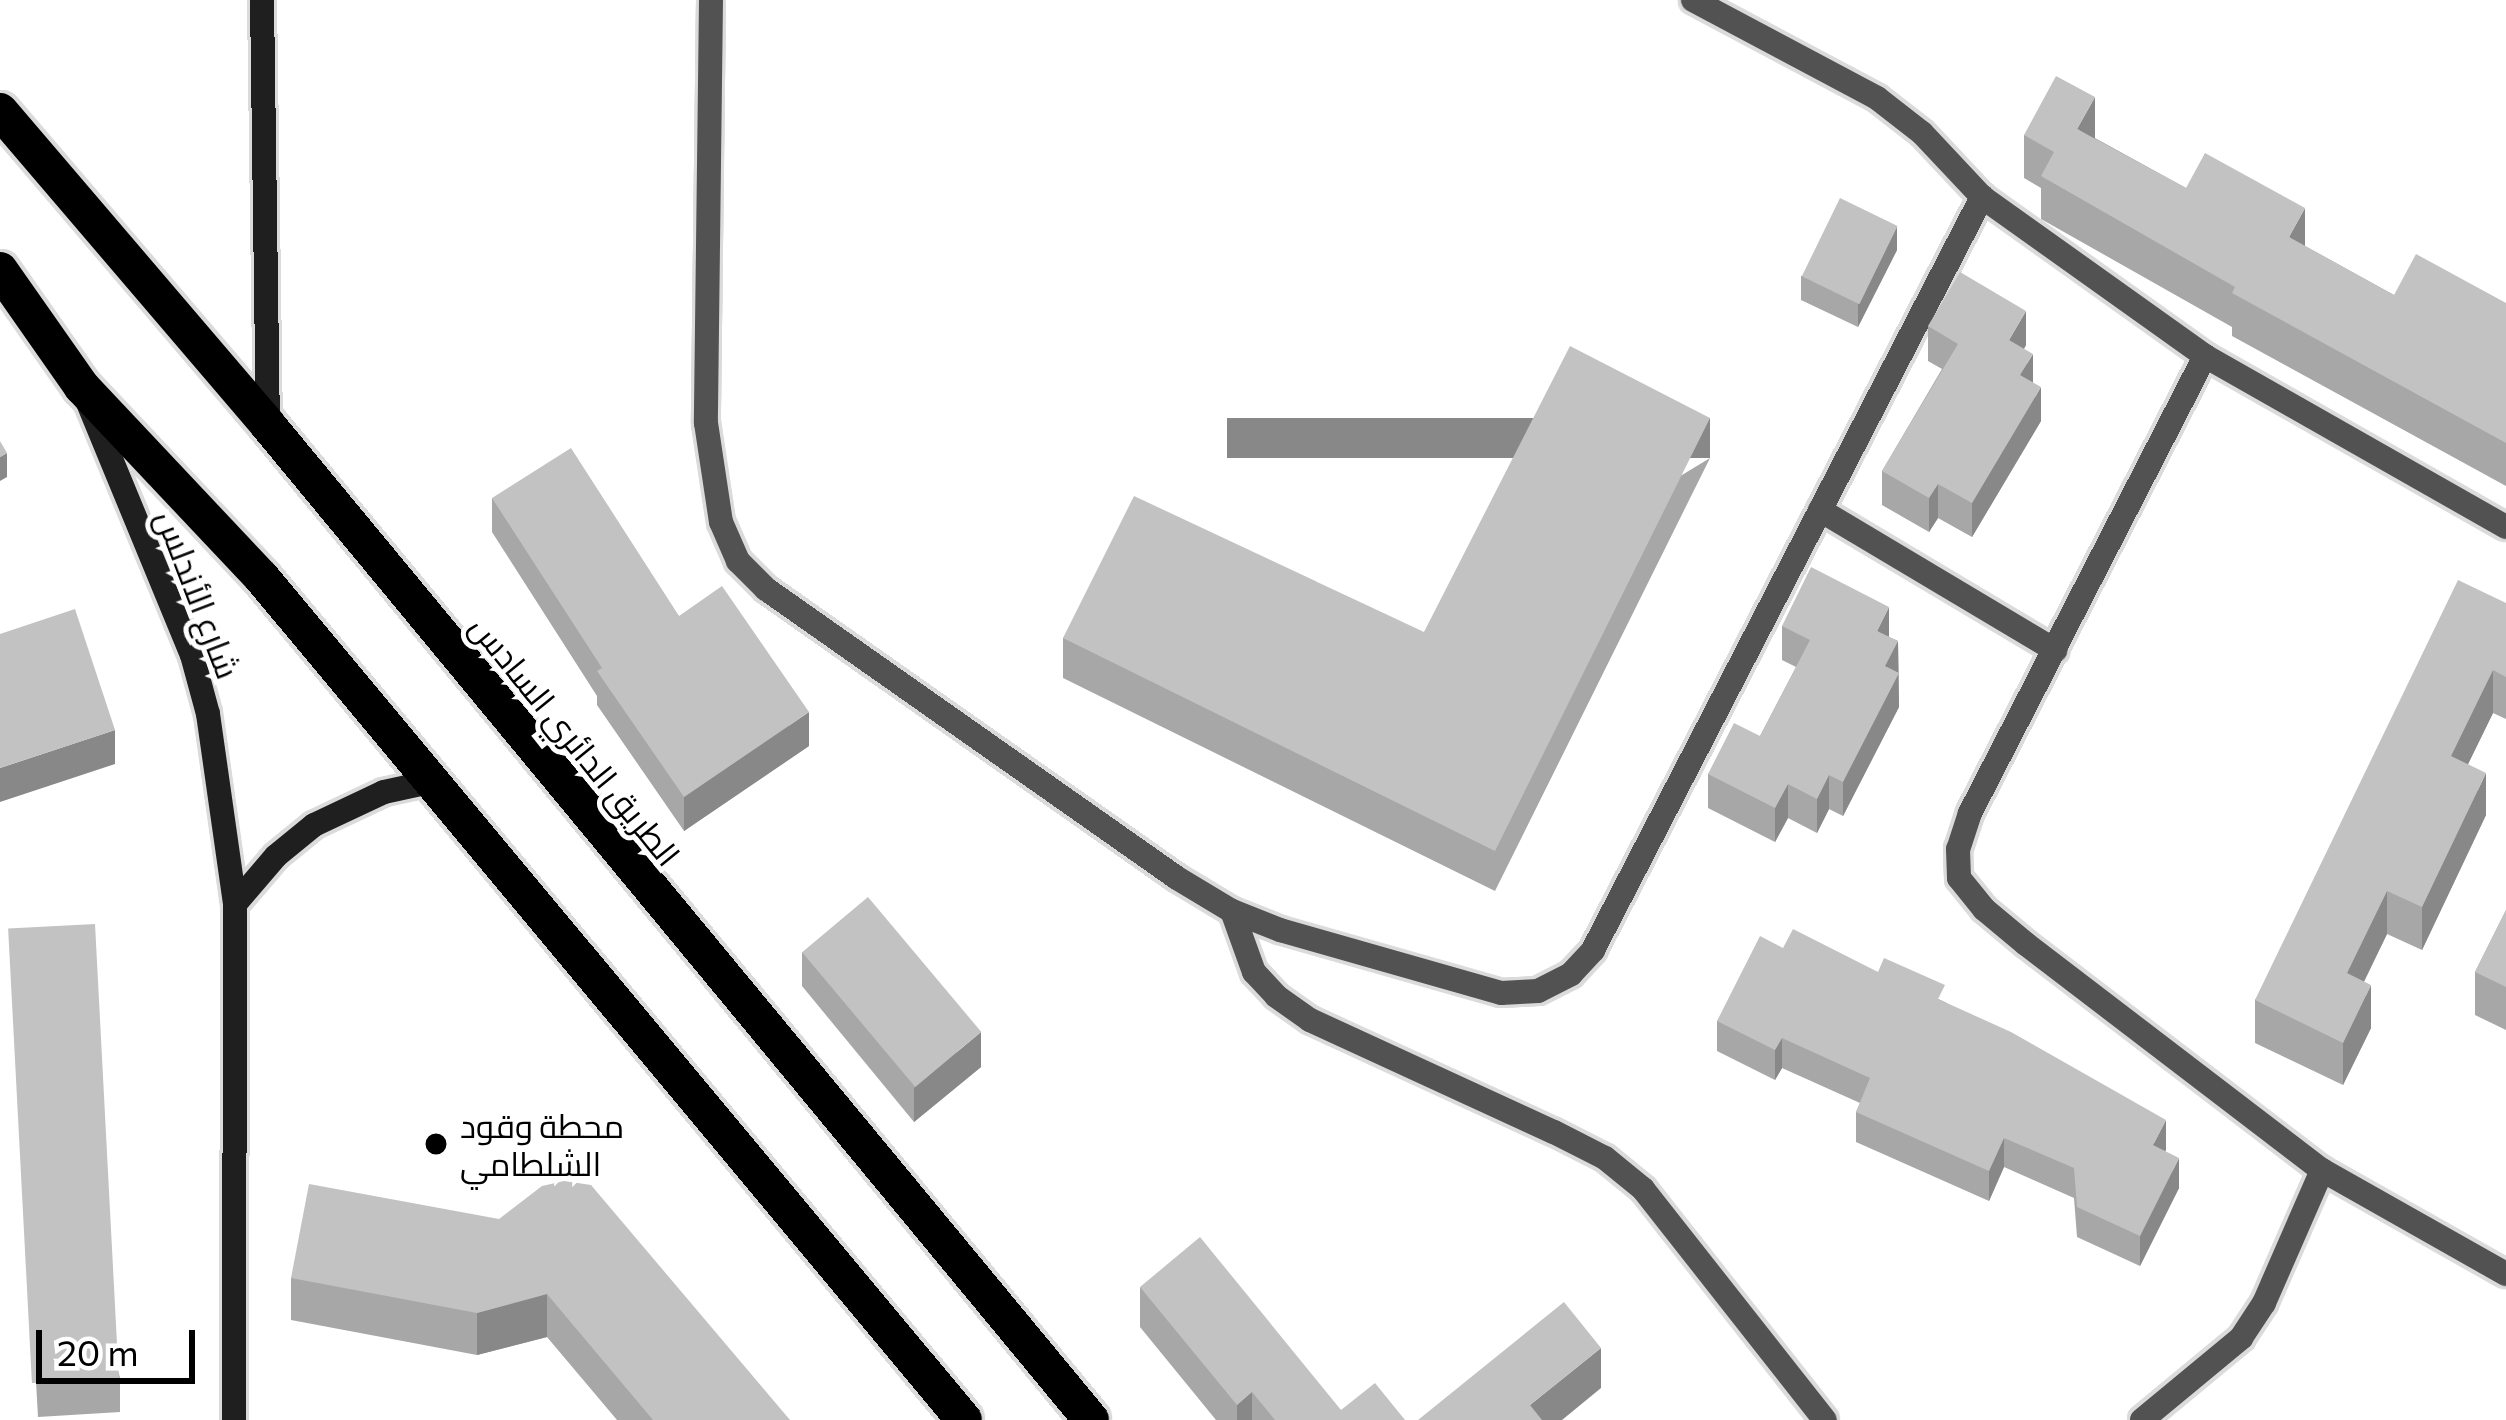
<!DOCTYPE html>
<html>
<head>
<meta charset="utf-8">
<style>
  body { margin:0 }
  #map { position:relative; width:2506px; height:1420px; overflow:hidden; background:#fff; font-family:Commissioner,Cairo,sans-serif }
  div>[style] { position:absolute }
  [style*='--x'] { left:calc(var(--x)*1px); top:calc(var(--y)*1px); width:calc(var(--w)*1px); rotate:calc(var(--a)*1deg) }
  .roads { filter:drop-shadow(3px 0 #dbdbdb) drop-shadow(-3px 0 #dbdbdb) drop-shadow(0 3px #dbdbdb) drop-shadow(0 -3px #dbdbdb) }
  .street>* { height:24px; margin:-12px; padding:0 12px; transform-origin:12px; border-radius:12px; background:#525252 }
  .secondary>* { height:24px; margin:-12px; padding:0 12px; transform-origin:12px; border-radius:12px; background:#1f1f1f }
  .highway>* { height:36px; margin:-18px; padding:0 18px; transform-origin:18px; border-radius:18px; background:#000 }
  .wall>* { inset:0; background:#a7a7a7 }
  .shaded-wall>* { inset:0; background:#888; transform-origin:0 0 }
  .building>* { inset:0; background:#c2c2c2; transform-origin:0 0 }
  .dots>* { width:33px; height:33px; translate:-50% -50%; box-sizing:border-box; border:6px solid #fff; border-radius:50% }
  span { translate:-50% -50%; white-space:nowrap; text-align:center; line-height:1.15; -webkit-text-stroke:10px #fff; paint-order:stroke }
  .street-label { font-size:33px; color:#000 }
  .poi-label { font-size:33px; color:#000 }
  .left { translate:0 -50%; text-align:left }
  .scale { position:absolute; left:36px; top:1330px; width:159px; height:54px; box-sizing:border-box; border:6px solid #000; border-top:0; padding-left:15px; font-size:36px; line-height:42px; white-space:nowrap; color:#000; -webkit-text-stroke:9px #fff; paint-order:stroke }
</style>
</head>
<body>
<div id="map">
  <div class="roads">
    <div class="street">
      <i style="--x:711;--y:0;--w:423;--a:90.7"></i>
      <i style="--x:706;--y:423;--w:100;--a:81.4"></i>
      <i style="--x:721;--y:522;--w:43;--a:66.4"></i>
      <i style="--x:738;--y:561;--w:40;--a:45"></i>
      <i style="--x:766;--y:589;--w:502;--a:35.11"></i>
      <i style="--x:1177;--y:878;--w:64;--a:31"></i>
      <i style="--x:1232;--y:911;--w:52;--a:21.6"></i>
      <i style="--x:1280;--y:930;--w:230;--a:15.9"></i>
      <i style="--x:1501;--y:993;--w:37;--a:-3"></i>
      <i style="--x:1538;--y:991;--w:37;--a:-27"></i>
      <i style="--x:1571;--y:974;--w:33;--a:-47"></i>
      <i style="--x:1593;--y:950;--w:848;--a:-62.68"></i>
      <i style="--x:1693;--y:0;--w:208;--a:28"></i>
      <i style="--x:1877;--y:98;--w:57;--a:37.9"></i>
      <i style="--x:1922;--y:133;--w:88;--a:46.8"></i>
      <i style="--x:1982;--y:197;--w:274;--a:35.5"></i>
      <i style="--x:2205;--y:356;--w:346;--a:29.6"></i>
      <i style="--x:2205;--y:356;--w:514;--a:117.21"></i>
      <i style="--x:1970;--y:813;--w:38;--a:108"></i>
      <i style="--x:1958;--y:849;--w:29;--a:88"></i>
      <i style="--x:1959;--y:878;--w:40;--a:51"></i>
      <i style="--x:1984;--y:909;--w:55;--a:39.8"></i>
      <i style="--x:2026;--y:944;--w:372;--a:37.4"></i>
      <i style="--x:2322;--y:1170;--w:211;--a:29.5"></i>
      <i style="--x:1820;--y:510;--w:274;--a:30.8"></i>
      <i style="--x:1232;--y:911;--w:65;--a:70.2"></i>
      <i style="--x:1254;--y:972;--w:33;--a:47"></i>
      <i style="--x:1276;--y:996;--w:42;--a:35.2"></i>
      <i style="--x:1310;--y:1020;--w:268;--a:24.7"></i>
      <i style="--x:1554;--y:1132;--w:57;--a:27"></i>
      <i style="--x:1605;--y:1158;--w:49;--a:39.2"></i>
      <i style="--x:1643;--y:1189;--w:294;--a:51.8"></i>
      <i style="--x:2142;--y:1420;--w:129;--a:-39.6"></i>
      <i style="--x:2241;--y:1338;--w:42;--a:-56.7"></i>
      <i style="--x:2264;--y:1303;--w:145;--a:-66.4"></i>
    </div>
    <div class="secondary">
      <i style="--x:262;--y:0;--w:425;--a:89.2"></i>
      <i style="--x:88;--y:403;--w:273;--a:67.6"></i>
      <i style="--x:192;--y:655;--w:61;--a:74.8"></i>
      <i style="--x:208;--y:714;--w:192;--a:81.9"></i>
      <i style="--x:235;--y:904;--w:516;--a:90.11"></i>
      <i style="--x:235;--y:904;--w:63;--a:-49.5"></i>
      <i style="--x:276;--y:856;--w:49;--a:-39.2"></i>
      <i style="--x:314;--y:825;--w:77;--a:-25.2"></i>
      <i style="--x:384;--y:792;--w:47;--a:-12.3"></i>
    </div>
    <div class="highway">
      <i style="--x:0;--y:111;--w:413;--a:49.5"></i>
      <i style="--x:268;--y:425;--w:1291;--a:50.4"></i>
      <i style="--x:0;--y:270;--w:143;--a:55"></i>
      <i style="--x:82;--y:387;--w:262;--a:46.7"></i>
      <i style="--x:262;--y:578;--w:1096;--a:50.18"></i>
    </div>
  </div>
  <div class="wall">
    <i style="clip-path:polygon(2024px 135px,2095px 138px,2186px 188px,2305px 246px,2394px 295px,2506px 303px,2506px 486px,2232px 336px,2232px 327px,2041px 219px,2041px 188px,2024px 178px)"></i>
    <i style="clip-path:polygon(1897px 250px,1858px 327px,1801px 300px,1801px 276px)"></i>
    <i style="clip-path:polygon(1928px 326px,2026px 345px,2024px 349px,2041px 421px,1972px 537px,1938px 518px,1929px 532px,1882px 505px,1882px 471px,1942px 369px,1928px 361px)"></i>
    <i style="clip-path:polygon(1710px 458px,1495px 891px,1063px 678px,1063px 638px,1424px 632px)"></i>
    <i style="clip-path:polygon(492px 498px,679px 616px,809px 746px,684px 831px,597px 705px,597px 696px,492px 532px)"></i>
    <i style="clip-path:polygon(2506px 603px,2506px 719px,2493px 713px,2468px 764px,2486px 815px,2422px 950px,2387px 934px,2364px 982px,2371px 1028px,2343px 1085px,2255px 1043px,2255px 1000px)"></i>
    <i style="clip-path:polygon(1782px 626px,1889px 637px,1898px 641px,1899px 707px,1843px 816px,1829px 809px,1817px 833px,1788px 818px,1775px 842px,1708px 808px,1708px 774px,1760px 736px,1796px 667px,1782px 660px)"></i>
    <i style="clip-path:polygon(2506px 910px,2506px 1030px,2475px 1015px,2475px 972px)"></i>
    <i style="clip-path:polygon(1783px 948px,1878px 972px,1945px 1002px,2165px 1151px,2179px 1188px,2140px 1266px,2077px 1237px,2074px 1198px,2004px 1167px,1989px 1201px,1856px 1142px,1856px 1112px,1860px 1103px,1782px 1068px,1775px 1080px,1717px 1051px,1717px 1021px)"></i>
    <i style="clip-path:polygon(802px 952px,981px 1067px,914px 1122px,802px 986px)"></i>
    <i style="clip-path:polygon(14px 957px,120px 1378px,120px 1412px,38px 1417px,14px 991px)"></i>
    <i style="clip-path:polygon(499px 1219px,790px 1420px,617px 1420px,547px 1337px,477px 1355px,291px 1320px,291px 1278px)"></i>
    <i style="clip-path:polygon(1140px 1287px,1341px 1410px,1405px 1420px,1216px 1420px,1140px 1327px)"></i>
  </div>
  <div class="shaded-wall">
    <i style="clip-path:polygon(2095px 97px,2095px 140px,2077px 129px)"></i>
    <i style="clip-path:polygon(2305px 208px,2305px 251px,2289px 237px)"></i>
    <i style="clip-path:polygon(1897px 226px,1897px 250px,1858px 327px,1858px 303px)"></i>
    <i style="clip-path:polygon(2026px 311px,2026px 345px,2009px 374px,2009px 340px)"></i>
    <i style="clip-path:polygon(2033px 354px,2033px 388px,2020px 375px)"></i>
    <i style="clip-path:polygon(2041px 387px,2041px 421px,1972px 537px,1972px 503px)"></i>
    <i style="left:1710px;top:418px;width:40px;height:483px;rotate:90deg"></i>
    <i style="clip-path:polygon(7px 453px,7px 477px,0 481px,0 457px)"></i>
    <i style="clip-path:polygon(1938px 484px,1938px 518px,1929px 532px,1929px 498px)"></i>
    <i style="clip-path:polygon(1889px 607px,1889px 641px,1877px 631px)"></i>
    <i style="clip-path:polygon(1898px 641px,1899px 707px,1843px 816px,1843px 782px,1885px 666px)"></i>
    <i style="clip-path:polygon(2493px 670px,2493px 713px,2451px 799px,2451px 756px)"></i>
    <i style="clip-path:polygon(809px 712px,809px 746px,684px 831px,684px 797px)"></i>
    <i style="clip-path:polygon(115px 730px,115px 764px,0 802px,0 768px)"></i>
    <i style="clip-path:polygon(2486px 773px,2486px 815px,2422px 950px,2422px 907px)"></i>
    <i style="clip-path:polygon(1829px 775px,1829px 809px,1817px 833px,1817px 799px)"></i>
    <i style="clip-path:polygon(1788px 784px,1788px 818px,1775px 842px,1775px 808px)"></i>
    <i style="clip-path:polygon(2387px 891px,2387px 934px,2347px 1016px,2347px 973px)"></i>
    <i style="clip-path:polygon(2371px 985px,2371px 1028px,2343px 1085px,2343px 1043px)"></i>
    <i style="clip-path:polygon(981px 1032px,981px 1067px,914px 1122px,914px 1088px)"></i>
    <i style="clip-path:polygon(1782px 1038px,1782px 1068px,1775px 1080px,1775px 1050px)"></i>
    <i style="clip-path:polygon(2166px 1120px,2166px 1150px,2153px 1174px,2153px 1145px)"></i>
    <i style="clip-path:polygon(2004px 1138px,2004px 1167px,1989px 1201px,1989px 1171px)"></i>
    <i style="clip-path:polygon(2179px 1158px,2179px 1188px,2140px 1266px,2140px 1236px)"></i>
    <i style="clip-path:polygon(547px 1294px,547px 1337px,477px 1355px,477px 1313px)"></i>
    <i style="clip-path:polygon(1601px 1348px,1601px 1388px,1562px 1420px,1530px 1420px,1530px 1405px)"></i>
    <i style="clip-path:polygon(1252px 1392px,1252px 1420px,1237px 1420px,1237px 1405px)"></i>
  </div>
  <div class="building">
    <i style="clip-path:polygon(2056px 76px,2095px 97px,2077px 129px,2186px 188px,2205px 153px,2305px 208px,2289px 237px,2394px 295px,2416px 254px,2506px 303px,2506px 443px,2232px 293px,2235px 287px,2041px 176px,2054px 152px,2024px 135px)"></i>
    <i style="left:1840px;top:198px;width:64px;height:87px;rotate:26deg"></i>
    <i style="clip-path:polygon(1960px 272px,2026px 311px,2009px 340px,2033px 354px,2020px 375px,2041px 387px,1972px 503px,1938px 484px,1929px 498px,1882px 471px,1958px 344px,1928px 326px)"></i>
    <i style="clip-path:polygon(1570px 346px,1710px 418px,1495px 851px,1063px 638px,1134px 496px,1424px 632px)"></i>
    <i style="clip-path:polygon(0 441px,7px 453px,0 457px)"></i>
    <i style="clip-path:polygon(571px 448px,679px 616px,722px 586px,809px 712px,684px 797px,597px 671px,602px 668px,492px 498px)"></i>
    <i style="clip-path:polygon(1811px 567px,1889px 607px,1877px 631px,1898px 641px,1885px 666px,1899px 673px,1843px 782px,1829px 775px,1817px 799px,1788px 784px,1775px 808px,1708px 774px,1734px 723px,1760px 736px,1810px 640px,1782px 626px)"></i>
    <i style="clip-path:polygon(2458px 580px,2506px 603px,2506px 677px,2493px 670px,2451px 756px,2486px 773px,2422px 907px,2387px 891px,2347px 973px,2371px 985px,2343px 1043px,2255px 1000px)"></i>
    <i style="clip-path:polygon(75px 609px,115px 730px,0 768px,0 634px)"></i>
    <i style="left:868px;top:897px;width:176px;height:86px;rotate:50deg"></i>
    <i style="clip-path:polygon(2506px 910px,2506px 987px,2475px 972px)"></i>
    <i style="left:95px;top:924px;width:455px;height:87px;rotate:87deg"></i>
    <i style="clip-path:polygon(1793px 929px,1878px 972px,1884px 958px,1945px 985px,1938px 999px,2011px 1032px,2166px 1120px,2153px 1145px,2179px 1158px,2140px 1236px,2077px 1207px,2074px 1168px,2004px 1138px,1989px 1171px,1856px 1112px,1870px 1078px,1782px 1038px,1775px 1050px,1717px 1021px,1760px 936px,1783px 948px)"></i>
    <i style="clip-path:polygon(564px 1181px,591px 1185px,790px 1420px,653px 1420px,547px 1294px,477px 1313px,291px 1278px,309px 1184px,499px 1219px,542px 1186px)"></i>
    <i style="clip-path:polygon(1200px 1237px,1341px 1410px,1375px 1383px,1405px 1420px,1275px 1420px,1252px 1392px,1237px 1405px,1140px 1287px)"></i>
    <i style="clip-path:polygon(1564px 1302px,1601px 1348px,1530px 1405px,1542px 1420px,1418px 1420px)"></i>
  </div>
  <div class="dots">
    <i style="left:436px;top:1144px;background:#000"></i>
  </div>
  <div class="street-label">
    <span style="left:199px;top:594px;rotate:69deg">شارع الأندلس</span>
    <span style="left:576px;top:740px;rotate:51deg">الطريق الدائري السادس</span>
  </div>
  <div class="poi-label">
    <span class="left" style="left:460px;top:1144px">محطة وقود<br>الشلطامي</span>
  </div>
  <div class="scale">20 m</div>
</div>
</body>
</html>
